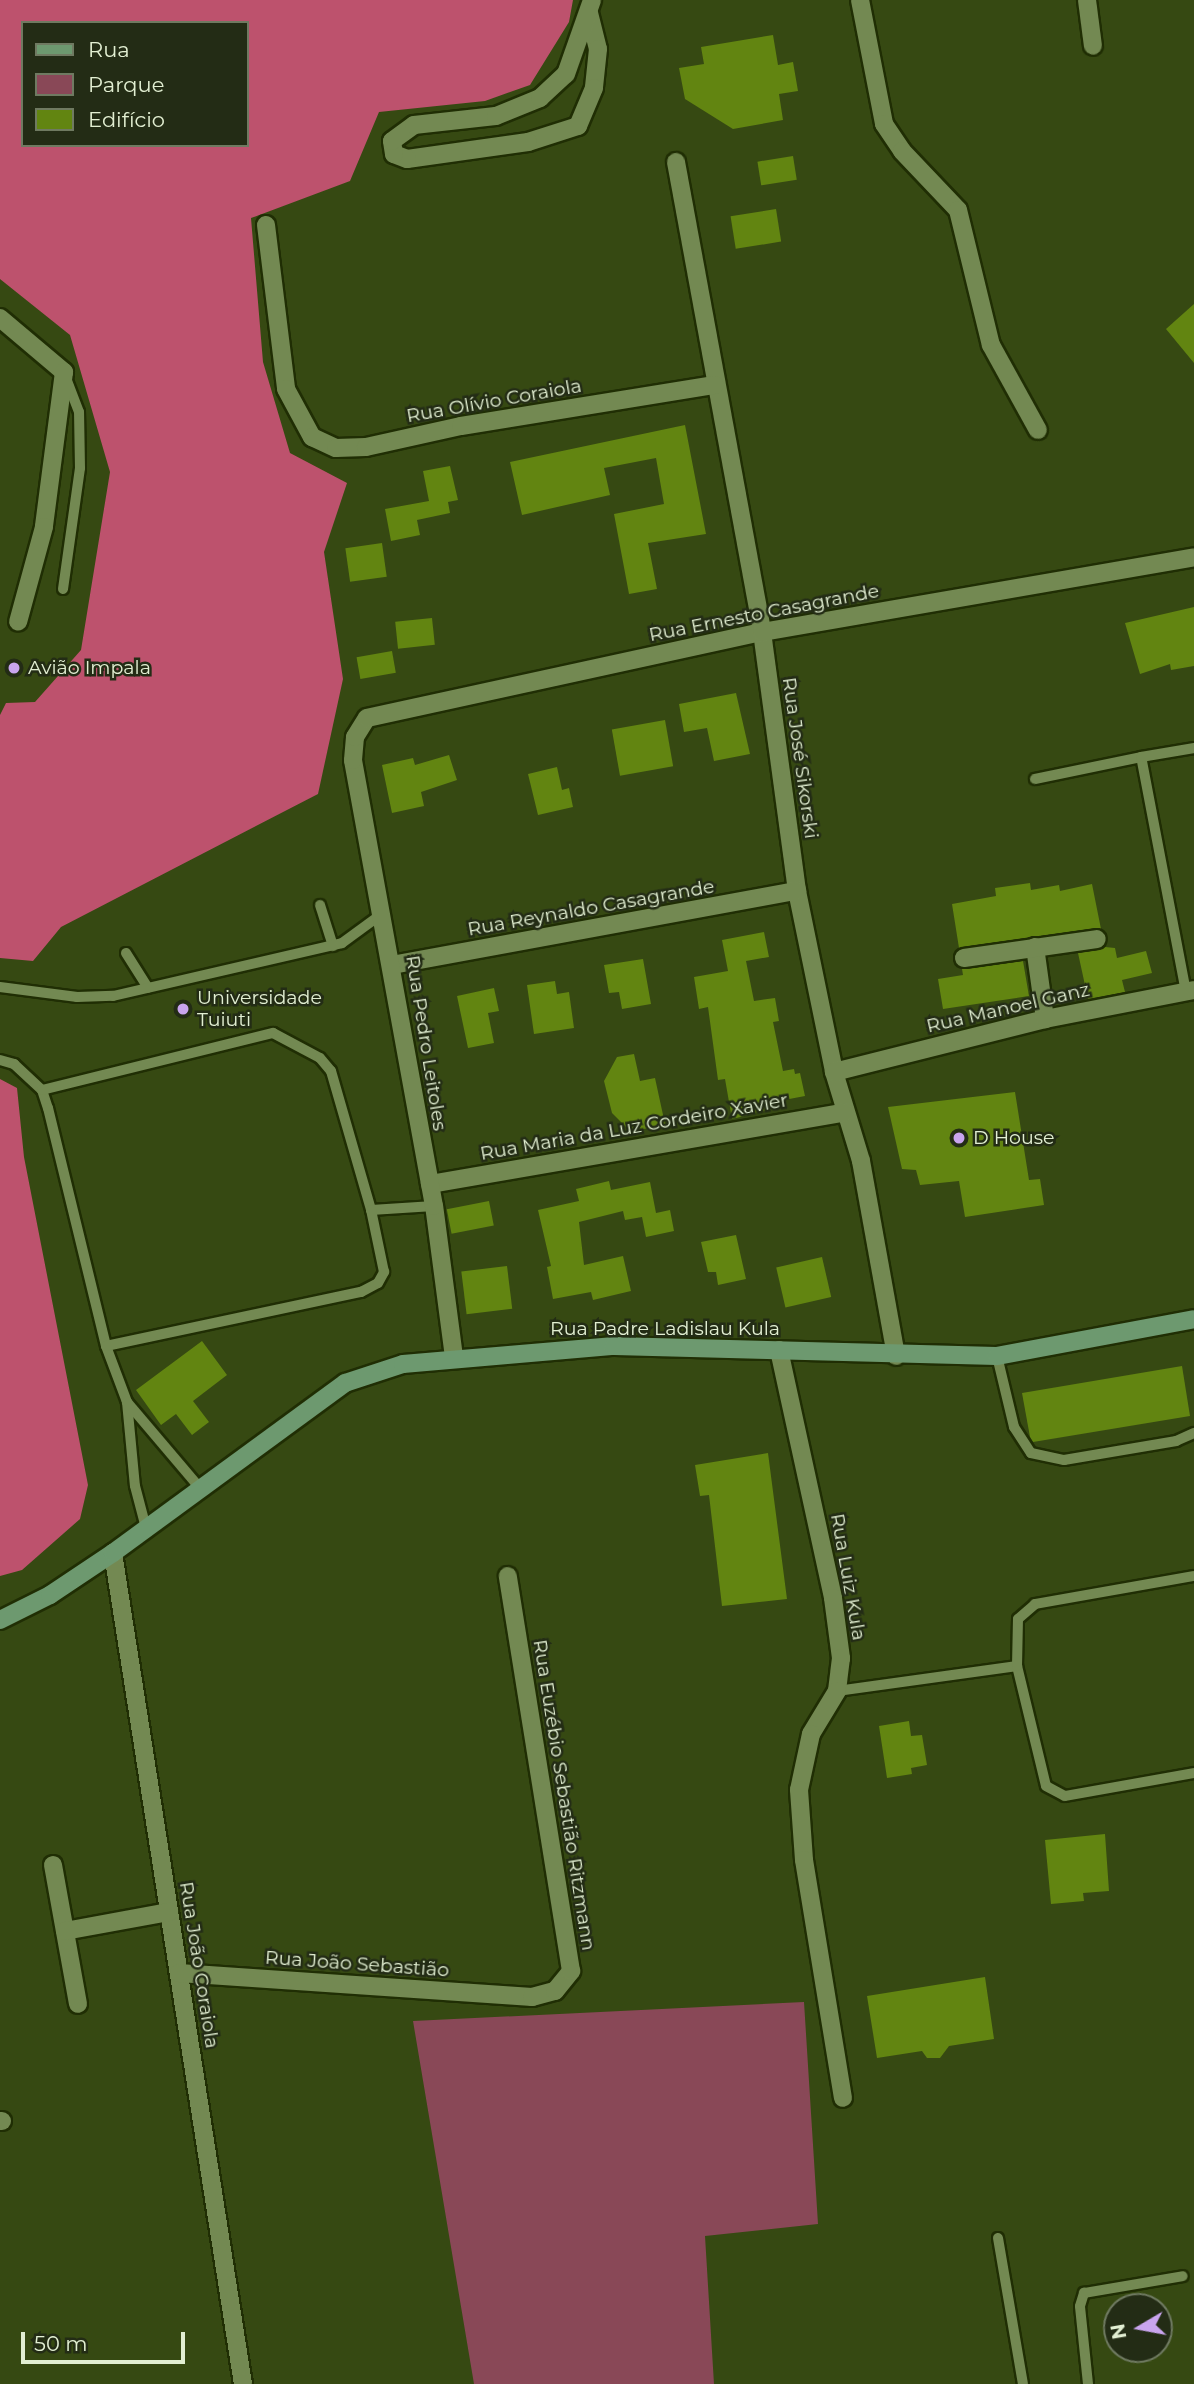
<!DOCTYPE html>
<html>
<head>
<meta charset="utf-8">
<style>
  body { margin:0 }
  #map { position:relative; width:1194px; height:2384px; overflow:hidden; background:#364912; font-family:Montserrat,sans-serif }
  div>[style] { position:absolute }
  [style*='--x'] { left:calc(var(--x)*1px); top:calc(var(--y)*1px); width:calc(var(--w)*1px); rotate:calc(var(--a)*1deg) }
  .green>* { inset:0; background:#894857 }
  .forest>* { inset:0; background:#bd526d }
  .building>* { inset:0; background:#628511; transform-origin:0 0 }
  .roads { filter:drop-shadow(2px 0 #202e04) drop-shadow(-2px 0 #202e04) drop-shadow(0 2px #202e04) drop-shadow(0 -2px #202e04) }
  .lane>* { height:10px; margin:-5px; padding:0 5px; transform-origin:5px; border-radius:5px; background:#738952 }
  .street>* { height:18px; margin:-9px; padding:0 9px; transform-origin:9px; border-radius:9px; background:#738952 }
  .secondary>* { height:18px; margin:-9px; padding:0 9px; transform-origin:9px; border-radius:9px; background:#6d996f }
  .dots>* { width:19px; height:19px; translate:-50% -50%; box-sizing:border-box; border:4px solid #232c15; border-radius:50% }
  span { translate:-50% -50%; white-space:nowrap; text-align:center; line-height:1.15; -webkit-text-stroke:5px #232c15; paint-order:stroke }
  .street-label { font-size:19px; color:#e2efd2 }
  .poi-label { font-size:19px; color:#e2efd2 }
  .left { translate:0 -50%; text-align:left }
  .legend { position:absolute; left:21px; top:21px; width:228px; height:126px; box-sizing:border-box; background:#232c15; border:2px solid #6f7a61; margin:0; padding:9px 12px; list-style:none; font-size:21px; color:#e2efd2 }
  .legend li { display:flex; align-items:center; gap:14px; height:35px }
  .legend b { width:35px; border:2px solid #6f7a61 }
  .north { position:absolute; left:1103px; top:2293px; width:70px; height:70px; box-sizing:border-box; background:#232c15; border:2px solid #6f7a61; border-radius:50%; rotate:260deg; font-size:19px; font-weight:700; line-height:28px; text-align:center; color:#e2efd2 }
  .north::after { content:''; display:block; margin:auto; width:24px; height:32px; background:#c9a5ee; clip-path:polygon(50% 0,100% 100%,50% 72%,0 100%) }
  .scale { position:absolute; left:21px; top:2332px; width:164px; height:32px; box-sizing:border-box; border:4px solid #e2efd2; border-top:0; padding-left:9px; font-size:21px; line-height:24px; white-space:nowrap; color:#e2efd2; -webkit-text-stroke:5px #232c15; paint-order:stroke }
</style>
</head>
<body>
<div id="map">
  <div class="green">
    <i style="clip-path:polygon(804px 2002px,818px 2224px,705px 2236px,714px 2384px,474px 2384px,413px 2021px)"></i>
  </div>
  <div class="forest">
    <i style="clip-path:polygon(evenodd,0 0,573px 0,569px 22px,530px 85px,485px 101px,379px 112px,350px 181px,251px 218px,263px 362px,290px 453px,347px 483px,324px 552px,343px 679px,318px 794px,61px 927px,33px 961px,0 958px,0 715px,6px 703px,35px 702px,81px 650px,110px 472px,70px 335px,0 279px,0 0,23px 23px,247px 23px,247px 145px,23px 145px,23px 23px)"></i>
    <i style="clip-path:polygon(0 1079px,17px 1088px,24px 1157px,88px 1485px,80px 1519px,22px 1570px,0 1576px)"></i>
  </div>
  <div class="building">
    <i style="clip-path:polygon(773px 35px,778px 65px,793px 62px,798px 91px,779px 94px,783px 120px,733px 129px,685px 99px,679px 68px,704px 64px,701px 47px)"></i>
    <i style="left:793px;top:156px;width:24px;height:36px;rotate:81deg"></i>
    <i style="left:776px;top:209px;width:33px;height:46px;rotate:81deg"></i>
    <i style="clip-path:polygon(1194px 304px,1194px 363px,1166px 329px)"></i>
    <i style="clip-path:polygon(685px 425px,706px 534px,648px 543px,657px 589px,629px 594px,614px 514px,664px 504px,656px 458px,604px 468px,610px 495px,522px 515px,510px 462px)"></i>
    <i style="clip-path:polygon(450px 466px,458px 500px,448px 502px,450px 513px,417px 520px,420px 535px,391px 541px,385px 509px,429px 501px,423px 471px)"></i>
    <i style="left:382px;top:543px;width:34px;height:37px;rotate:82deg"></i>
    <i style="clip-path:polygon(1194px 607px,1194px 666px,1171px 670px,1170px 664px,1140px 674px,1125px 623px)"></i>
    <i style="left:432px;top:618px;width:27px;height:37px;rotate:84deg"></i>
    <i style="left:392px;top:651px;width:22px;height:36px;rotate:80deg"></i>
    <i style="clip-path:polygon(736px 693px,750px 754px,714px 761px,707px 728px,684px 732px,679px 704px)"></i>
    <i style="left:665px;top:720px;width:47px;height:54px;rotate:80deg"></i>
    <i style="clip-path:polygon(449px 755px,457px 780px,421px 792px,424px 806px,392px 813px,382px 765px,413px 758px,415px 765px)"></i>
    <i style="clip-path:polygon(557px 767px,562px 790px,569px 788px,573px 807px,538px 815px,528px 774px)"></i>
    <i style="clip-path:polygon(1030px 883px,1031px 890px,1059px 885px,1060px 891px,1092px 884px,1101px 929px,959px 948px,952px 904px,996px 896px,995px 888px)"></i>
    <i style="clip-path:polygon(764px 932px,769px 957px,746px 961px,754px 1001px,775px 998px,779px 1021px,773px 1022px,783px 1071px,794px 1069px,795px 1074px,800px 1073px,805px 1096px,784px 1100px,784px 1107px,732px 1119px,725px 1079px,718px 1080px,708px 1007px,699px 1009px,694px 977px,728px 971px,722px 940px)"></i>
    <i style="clip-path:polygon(1105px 947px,1115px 948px,1117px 958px,1146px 951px,1152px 973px,1122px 980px,1125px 992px,1088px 999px,1078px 953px)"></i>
    <i style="clip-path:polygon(643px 959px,651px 1004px,622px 1009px,619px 992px,609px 993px,604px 965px)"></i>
    <i style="clip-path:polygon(1023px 961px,1029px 996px,943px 1009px,938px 979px,963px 975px,962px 969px)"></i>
    <i style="clip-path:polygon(555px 981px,557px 994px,569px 992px,574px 1028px,534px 1034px,527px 985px)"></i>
    <i style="clip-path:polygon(494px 988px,499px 1011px,488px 1013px,494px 1043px,468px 1048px,457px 996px)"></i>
    <i style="clip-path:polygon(634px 1054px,640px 1081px,655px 1078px,665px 1124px,631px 1132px,612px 1113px,604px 1081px,617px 1057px)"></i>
    <i style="clip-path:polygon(1015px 1092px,1029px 1180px,1040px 1179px,1044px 1205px,965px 1217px,959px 1181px,920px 1185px,916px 1170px,902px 1169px,888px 1107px)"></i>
    <i style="clip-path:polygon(609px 1181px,611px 1190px,650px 1182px,656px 1213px,670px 1210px,674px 1231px,646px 1237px,642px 1217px,625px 1220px,623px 1211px,579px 1222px,584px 1265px,623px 1256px,631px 1291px,593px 1300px,591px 1292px,553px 1299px,547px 1267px,551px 1266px,538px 1210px,579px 1201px,576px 1189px)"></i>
    <i style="left:489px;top:1201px;width:25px;height:43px;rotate:79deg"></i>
    <i style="clip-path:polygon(736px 1235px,746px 1279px,718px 1285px,716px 1272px,708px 1272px,701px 1242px)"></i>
    <i style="left:822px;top:1257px;width:41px;height:47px;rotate:77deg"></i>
    <i style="left:507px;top:1266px;width:43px;height:46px;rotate:83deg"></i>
    <i style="clip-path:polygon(202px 1341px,227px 1375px,193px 1401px,209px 1422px,192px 1435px,176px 1414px,161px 1425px,136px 1390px)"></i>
    <i style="clip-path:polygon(1182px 1366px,1190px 1416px,1033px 1442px,1030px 1437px,1022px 1393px)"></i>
    <i style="clip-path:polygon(768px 1453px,787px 1599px,722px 1606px,709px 1495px,700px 1496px,695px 1465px)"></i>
    <i style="clip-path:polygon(909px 1721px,911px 1736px,922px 1735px,927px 1765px,911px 1768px,912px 1774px,887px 1778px,879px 1726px)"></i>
    <i style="clip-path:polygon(1105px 1834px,1109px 1891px,1083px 1893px,1084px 1901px,1051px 1904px,1045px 1840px)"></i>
    <i style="clip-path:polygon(985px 1977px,994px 2039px,949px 2046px,940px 2058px,927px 2058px,922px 2051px,877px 2058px,867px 1996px)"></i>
  </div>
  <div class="roads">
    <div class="lane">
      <i style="--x:63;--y:589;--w:122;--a:-82"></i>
      <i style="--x:80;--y:468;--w:56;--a:-91"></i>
      <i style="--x:79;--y:412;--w:36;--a:-111"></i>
      <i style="--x:1035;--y:779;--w:108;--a:-11.7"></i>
      <i style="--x:320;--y:905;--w:43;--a:72.4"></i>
      <i style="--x:126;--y:953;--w:41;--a:57.8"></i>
      <i style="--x:0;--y:987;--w:78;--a:7.4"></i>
      <i style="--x:77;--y:997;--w:36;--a:-2"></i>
      <i style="--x:113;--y:996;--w:235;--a:-13"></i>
      <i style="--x:342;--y:943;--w:51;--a:-36.2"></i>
      <i style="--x:1186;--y:992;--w:239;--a:-100.8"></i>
      <i style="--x:1141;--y:757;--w:54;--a:-9.6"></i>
      <i style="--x:0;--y:1060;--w:15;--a:16"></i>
      <i style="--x:14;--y:1064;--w:38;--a:43"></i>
      <i style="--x:42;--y:1090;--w:19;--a:72"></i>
      <i style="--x:48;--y:1108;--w:245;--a:76.3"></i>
      <i style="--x:106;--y:1346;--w:60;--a:69.4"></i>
      <i style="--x:127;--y:1402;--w:84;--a:84.6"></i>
      <i style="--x:135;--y:1486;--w:43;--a:75.3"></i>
      <i style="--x:42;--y:1090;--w:238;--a:-13.9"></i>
      <i style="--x:273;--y:1033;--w:53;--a:28"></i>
      <i style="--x:320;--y:1058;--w:17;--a:50"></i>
      <i style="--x:331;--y:1071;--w:145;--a:73.9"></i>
      <i style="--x:371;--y:1210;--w:63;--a:-3.6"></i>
      <i style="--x:106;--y:1346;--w:261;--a:-12"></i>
      <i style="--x:361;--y:1292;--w:19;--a:-28"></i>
      <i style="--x:378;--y:1283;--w:13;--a:-61"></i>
      <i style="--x:384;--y:1272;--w:63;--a:-101.8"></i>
      <i style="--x:997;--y:1356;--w:73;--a:76.5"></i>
      <i style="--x:1014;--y:1427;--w:31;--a:57"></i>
      <i style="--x:1031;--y:1453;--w:34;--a:12"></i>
      <i style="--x:1064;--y:1460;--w:114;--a:-9.6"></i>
      <i style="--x:1176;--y:1441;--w:20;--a:-24"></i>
      <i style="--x:127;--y:1402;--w:111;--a:49.7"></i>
      <i style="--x:1017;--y:1666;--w:123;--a:76.4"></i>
      <i style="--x:1046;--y:1786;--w:21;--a:28"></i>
      <i style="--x:1065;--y:1796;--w:131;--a:-10.1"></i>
      <i style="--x:837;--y:1691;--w:182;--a:-7.9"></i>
      <i style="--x:1017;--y:1666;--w:47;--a:-88.8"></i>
      <i style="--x:1018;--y:1619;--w:23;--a:-41"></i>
      <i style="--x:1035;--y:1604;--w:161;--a:-10"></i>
      <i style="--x:998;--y:2238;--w:148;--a:80.3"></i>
      <i style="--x:1088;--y:2384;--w:78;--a:-95.9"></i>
      <i style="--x:1080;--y:2306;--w:14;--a:-73"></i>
      <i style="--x:1084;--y:2293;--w:100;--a:-9.7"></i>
    </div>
    <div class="street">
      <i style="--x:860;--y:0;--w:126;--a:79"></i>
      <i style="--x:884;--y:124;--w:32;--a:56"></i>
      <i style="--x:902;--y:151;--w:81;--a:46.5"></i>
      <i style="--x:958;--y:210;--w:139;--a:76.3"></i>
      <i style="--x:991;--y:345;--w:97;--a:61.1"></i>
      <i style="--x:1087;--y:0;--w:46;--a:82.6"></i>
      <i style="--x:589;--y:13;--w:37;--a:76"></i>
      <i style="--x:598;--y:49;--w:39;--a:96"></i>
      <i style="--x:594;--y:88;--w:41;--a:112.8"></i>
      <i style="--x:578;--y:126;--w:52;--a:162.3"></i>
      <i style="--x:528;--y:142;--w:122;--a:172"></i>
      <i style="--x:407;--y:159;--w:14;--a:-159"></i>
      <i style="--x:394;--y:154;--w:13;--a:-99"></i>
      <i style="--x:392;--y:141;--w:27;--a:-36"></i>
      <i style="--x:414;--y:125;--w:82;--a:-6.3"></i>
      <i style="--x:496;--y:116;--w:48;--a:-22.2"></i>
      <i style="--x:540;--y:98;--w:35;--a:-43"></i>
      <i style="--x:566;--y:74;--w:78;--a:-70.6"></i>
      <i style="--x:676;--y:162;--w:478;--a:79.6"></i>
      <i style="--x:762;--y:632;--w:261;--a:82.3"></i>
      <i style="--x:797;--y:891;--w:185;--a:78.4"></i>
      <i style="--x:834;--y:1072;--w:93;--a:73.1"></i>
      <i style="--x:861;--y:1161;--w:198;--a:79.8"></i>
      <i style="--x:266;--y:225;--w:165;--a:83"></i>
      <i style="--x:286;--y:389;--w:55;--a:61.6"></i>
      <i style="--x:312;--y:437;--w:26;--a:25"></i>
      <i style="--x:336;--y:448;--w:30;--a:-2"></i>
      <i style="--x:366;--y:447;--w:97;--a:-12.5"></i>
      <i style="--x:461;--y:426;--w:257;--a:-9.2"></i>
      <i style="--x:0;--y:318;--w:84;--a:40.2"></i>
      <i style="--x:64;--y:372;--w:156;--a:97.4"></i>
      <i style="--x:44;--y:527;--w:98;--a:105.3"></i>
      <i style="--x:1035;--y:947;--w:73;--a:82.1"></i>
      <i style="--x:964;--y:958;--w:134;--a:-8.1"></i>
      <i style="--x:392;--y:965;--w:412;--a:-10.4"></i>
      <i style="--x:834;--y:1072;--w:218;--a:-14.1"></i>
      <i style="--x:1045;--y:1019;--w:152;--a:-11"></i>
      <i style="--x:430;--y:1184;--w:421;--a:-9.8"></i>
      <i style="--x:779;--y:1350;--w:254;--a:77.7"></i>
      <i style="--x:833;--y:1598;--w:61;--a:82.4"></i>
      <i style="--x:841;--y:1658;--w:33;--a:97"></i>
      <i style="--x:837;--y:1691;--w:50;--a:121.2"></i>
      <i style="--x:811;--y:1734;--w:57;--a:102.1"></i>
      <i style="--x:799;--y:1790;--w:70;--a:85.9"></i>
      <i style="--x:804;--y:1860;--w:241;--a:80.7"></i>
      <i style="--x:454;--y:1357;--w:152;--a:-97.5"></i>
      <i style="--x:434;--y:1206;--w:453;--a:-100.3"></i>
      <i style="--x:353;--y:760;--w:23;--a:-85"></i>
      <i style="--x:355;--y:737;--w:22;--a:-58"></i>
      <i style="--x:367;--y:718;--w:404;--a:-12.3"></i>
      <i style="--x:762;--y:632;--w:438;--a:-9.8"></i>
      <i style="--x:113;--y:1553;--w:841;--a:81.11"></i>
      <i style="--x:53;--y:1865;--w:141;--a:79.8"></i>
      <i style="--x:65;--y:1931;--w:106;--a:-10.4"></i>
      <i style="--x:179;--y:1973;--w:354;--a:3.9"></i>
      <i style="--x:532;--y:1997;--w:24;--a:-15"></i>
      <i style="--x:555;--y:1991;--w:26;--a:-51"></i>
      <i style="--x:571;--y:1971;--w:400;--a:-99.1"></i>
      <i style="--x:0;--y:2121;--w:2;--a:0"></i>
    </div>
    <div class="secondary">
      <i style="--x:0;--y:1620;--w:56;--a:-26.6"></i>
      <i style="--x:50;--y:1595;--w:76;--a:-33.7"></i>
      <i style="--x:113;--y:1553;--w:288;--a:-36.2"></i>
      <i style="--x:345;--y:1383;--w:61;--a:-18.1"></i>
      <i style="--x:403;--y:1364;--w:212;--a:-4.9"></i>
      <i style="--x:614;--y:1346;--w:383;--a:1.5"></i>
      <i style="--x:997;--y:1356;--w:200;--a:-10.6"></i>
    </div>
  </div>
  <div class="dots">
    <i style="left:14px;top:668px;background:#c9a5ee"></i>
    <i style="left:183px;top:1009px;background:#c9a5ee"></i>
    <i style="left:959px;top:1138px;background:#c9a5ee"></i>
  </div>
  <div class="street-label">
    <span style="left:494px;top:401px;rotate:-10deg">Rua Olívio Coraiola</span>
    <span style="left:764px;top:613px;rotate:-11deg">Rua Ernesto Casagrande</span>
    <span style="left:800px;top:758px;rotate:82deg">Rua José Sikorski</span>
    <span style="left:591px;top:908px;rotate:-10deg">Rua Reynaldo Casagrande</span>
    <span style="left:1008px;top:1008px;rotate:-13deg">Rua Manoel Ganz</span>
    <span style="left:426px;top:1043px;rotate:81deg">Rua Pedro Leitoles</span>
    <span style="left:634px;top:1127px;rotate:-10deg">Rua Maria da Luz Cordeiro Xavier</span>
    <span style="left:665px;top:1329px">Rua Padre Ladislau Kula</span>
    <span style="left:848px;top:1577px;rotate:80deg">Rua Luiz Kula</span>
    <span style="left:564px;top:1795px;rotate:81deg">Rua Euzébio Sebastião Ritzmann</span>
    <span style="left:357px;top:1964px;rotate:4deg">Rua João Sebastião</span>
    <span style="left:199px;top:1965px;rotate:81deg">Rua João Coraiola</span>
  </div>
  <div class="poi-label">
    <span class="left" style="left:28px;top:668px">Avião Impala</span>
    <span class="left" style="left:197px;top:1009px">Universidade<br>Tuiuti</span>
    <span class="left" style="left:973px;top:1138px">D House</span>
  </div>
  <ul class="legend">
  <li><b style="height:9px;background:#6d996f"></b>Rua</li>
  <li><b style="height:19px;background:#894857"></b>Parque</li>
  <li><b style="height:19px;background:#628511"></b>Edifício</li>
  </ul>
  <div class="north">N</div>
  <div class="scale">50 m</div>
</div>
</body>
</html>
